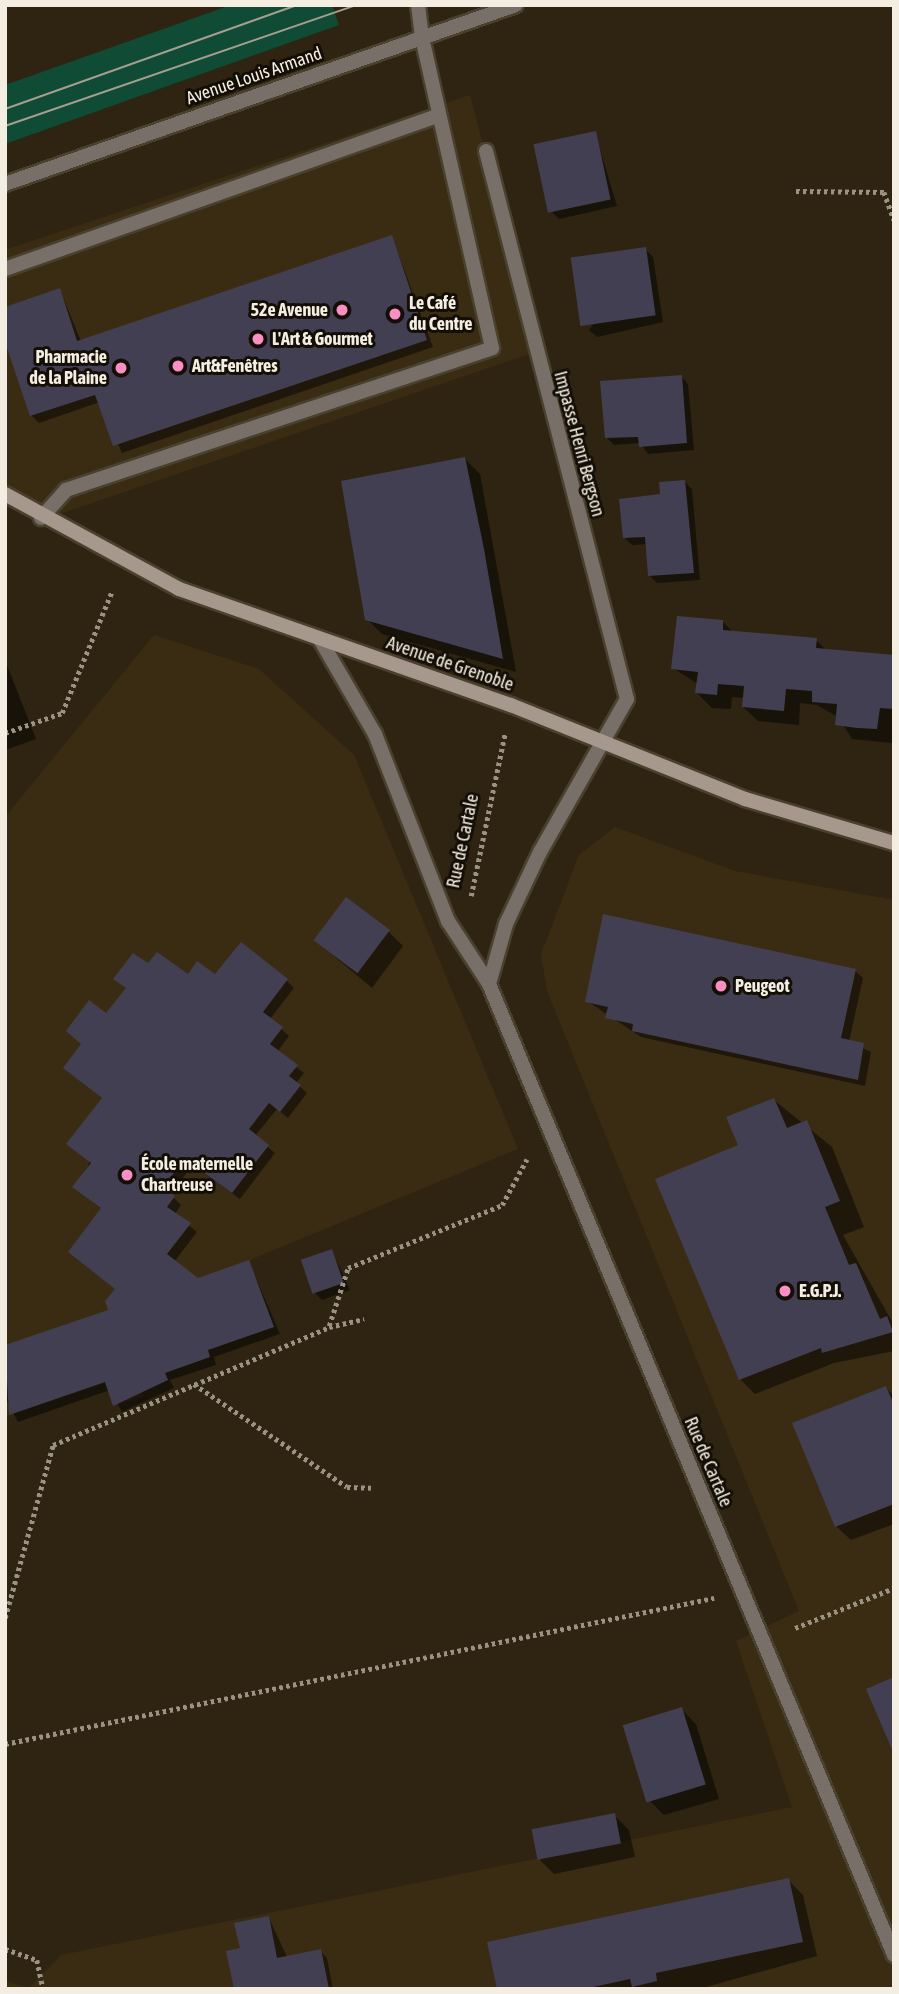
<!DOCTYPE html>
<html>
<head>
<meta charset="utf-8">
<style>
  body { margin:0 }
  #map { position:relative; width:899px; height:1994px; overflow:hidden; background:#2e2411; font-family:"Asap Condensed",sans-serif }
  div>[style] { position:absolute }
  [style*='--x'] { left:calc(var(--x)*1px); top:calc(var(--y)*1px); width:calc(var(--w)*1px); rotate:calc(var(--a)*1deg) }
  .built>* { inset:0; background:#3a2c12 }
  .green>* { inset:0; background:#0f4b35 }
  .shadow>* { inset:0; background:#0007 }
  .building>* { inset:0; background:#433f53; transform-origin:0 0 }
  .path>* { height:4.5px; margin-top:-2.25px; transform-origin:0; background:repeating-linear-gradient(90deg,#9a9283 0 3.5px,transparent 0 7px) }
  .roads { filter:drop-shadow(2px 0 #4a402e) drop-shadow(-2px 0 #4a402e) drop-shadow(0 2px #4a402e) drop-shadow(0 -2px #4a402e) }
  .lane>* { height:14px; margin:-7px; padding:0 7px; transform-origin:7px; border-radius:7px; background:#786f68 }
  .street>* { height:14px; margin:-7px; padding:0 7px; transform-origin:7px; border-radius:7px; background:#786f68 }
  .secondary>* { height:14px; margin:-7px; padding:0 7px; transform-origin:7px; border-radius:7px; background:#a7988d }
  .tram>* { height:2px; margin:-1px; padding:0 1px; transform-origin:1px; border-radius:1px; background:#a69e8f }
  .dots>* { width:19px; height:19px; translate:-50% -50%; box-sizing:border-box; border:4px solid #130e06; border-radius:50% }
  span { translate:-50% -50%; white-space:nowrap; text-align:center; line-height:1.15; -webkit-text-stroke:6px #130e06; paint-order:stroke }
  .street-label { font-size:18px; color:#f4ede1 }
  .poi-label { font-size:18px; color:#f4ede1; font-weight:700 }
  .left { translate:0 -50%; text-align:left }
  .right { translate:-100% -50%; text-align:right }
  .frame { position:absolute; inset:0; border:7px solid #f4ede1; pointer-events:none }
</style>
</head>
<body>
<div id="map">
  <div class="built">
    <i style="clip-path:polygon(470px 95px,538px 351px,51px 517px,5px 489px,5px 250px)"></i>
    <i style="clip-path:polygon(154px 635px,259px 669px,354px 755px,518px 1149px,250px 1260px,274px 1327px,208px 1350px,210px 1357px,165px 1373px,168px 1380px,141px 1389px,143px 1396px,113px 1406px,105px 1383px,5px 1417px,5px 817px)"></i>
    <i style="clip-path:polygon(615px 827px,735px 871px,894px 900px,894px 1989px,5px 1989px,5px 1981px,29px 1988px,61px 1955px,792px 1807px,736px 1641px,799px 1611px,547px 991px,541px 954px,579px 855px)"></i>
  </div>
  <div class="green">
    <i style="clip-path:polygon(231px 5px,332px 5px,339px 25px,5px 144px,5px 85px)"></i>
  </div>
  <div class="shadow">
    <i style="clip-path:polygon(595px 133px,617px 206px,559px 219px,552px 212px)"></i>
    <i style="clip-path:polygon(392px 237px,433px 347px,122px 453px,100px 402px,39px 423px,31px 415px,60px 290px,81px 341px)"></i>
    <i style="clip-path:polygon(645px 249px,653px 257px,663px 322px,597px 337px,589px 330px)"></i>
    <i style="clip-path:polygon(681px 376px,688px 384px,694px 450px,648px 454px,640px 443px,614px 445px,607px 438px)"></i>
    <i style="clip-path:polygon(465px 459px,480px 474px,516px 672px,382px 634px,367px 619px)"></i>
    <i style="clip-path:polygon(685px 482px,692px 489px,700px 580px,657px 583px,650px 576px,647px 544px,632px 545px,625px 538px,662px 496px)"></i>
    <i style="clip-path:polygon(723px 622px,733px 632px,816px 640px,827px 651px,894px 657px,892px 743px,852px 739px,838px 717px,817px 705px,800px 703px,799px 725px,758px 721px,743px 707px,744px 698px,732px 697px,731px 709px,712px 708px,697px 693px,698px 684px,673px 668px)"></i>
    <i style="clip-path:polygon(5px 660px,36px 739px,5px 750px)"></i>
    <i style="clip-path:polygon(389px 932px,403px 946px,372px 988px,316px 941px)"></i>
    <i style="clip-path:polygon(148px 966px,188px 977px,287px 981px,294px 988px,270px 1019px,289px 1036px,277px 1052px,304px 1073px,296px 1083px,307px 1093px,288px 1118px,277px 1109px,255px 1136px,275px 1153px,240px 1199px,193px 1165px,170px 1194px,181px 1205px,175px 1214px,197px 1232px,174px 1262px,198px 1280px,249px 1262px,280px 1334px,214px 1357px,216px 1365px,170px 1380px,174px 1388px,122px 1412px,110px 1390px,18px 1422px,5px 1397px,5px 1347px,111px 1311px,117px 1290px,102px 1209px,82px 1194px,103px 1099px,65px 1068px,127px 989px,116px 979px)"></i>
    <i style="clip-path:polygon(855px 971px,863px 978px,849px 1042px,871px 1052px,865px 1086px,641px 1037px,587px 1001px)"></i>
    <i style="clip-path:polygon(774px 1100px,832px 1147px,864px 1227px,843px 1235px,894px 1325px,894px 1351px,834px 1363px,755px 1394px,740px 1379px,740px 1146px)"></i>
    <i style="clip-path:polygon(332px 1251px,350px 1290px,322px 1300px,315px 1293px)"></i>
    <i style="clip-path:polygon(886px 1388px,894px 1396px,894px 1524px,851px 1540px,836px 1526px)"></i>
    <i style="clip-path:polygon(681px 1709px,696px 1724px,719px 1799px,664px 1815px,649px 1800px)"></i>
    <i style="clip-path:polygon(614px 1815px,629px 1830px,635px 1857px,554px 1874px,540px 1860px)"></i>
    <i style="clip-path:polygon(788px 1880px,803px 1895px,817px 1956px,699px 1989px,498px 1989px)"></i>
    <i style="clip-path:polygon(269px 1918px,287px 1957px,320px 1951px,327px 1958px,333px 1989px,236px 1989px,244px 1950px)"></i>
  </div>
  <div class="building">
    <i style="left:596px;top:131px;width:70px;height:64px;rotate:78deg"></i>
    <i style="clip-path:polygon(392px 235px,427px 340px,113px 446px,95px 395px,30px 416px,5px 342px,5px 307px,60px 288px,77px 341px)"></i>
    <i style="left:646px;top:247px;width:69px;height:76px;rotate:82deg"></i>
    <i style="clip-path:polygon(682px 375px,687px 443px,639px 447px,638px 437px,605px 438px,600px 381px)"></i>
    <i style="clip-path:polygon(465px 457px,484px 549px,503px 659px,365px 620px,341px 481px)"></i>
    <i style="clip-path:polygon(685px 480px,694px 573px,648px 576px,645px 537px,623px 538px,619px 499px,660px 494px,659px 482px)"></i>
    <i style="clip-path:polygon(677px 616px,723px 620px,723px 630px,817px 638px,816px 648px,894px 655px,894px 709px,880px 708px,877px 729px,857px 728px,835px 725px,837px 704px,812px 702px,812px 691px,786px 689px,784px 711px,742px 707px,744px 686px,718px 684px,717px 695px,695px 693px,698px 672px,671px 669px)"></i>
    <i style="left:346px;top:897px;width:55px;height:54px;rotate:37deg"></i>
    <i style="clip-path:polygon(603px 914px,856px 969px,841px 1038px,864px 1043px,858px 1080px,632px 1031px,633px 1024px,605px 1018px,608px 1007px,585px 1002px)"></i>
    <i style="clip-path:polygon(241px 942px,288px 979px,263px 1012px,283px 1027px,270px 1044px,298px 1065px,289px 1076px,301px 1085px,280px 1112px,269px 1103px,249px 1129px,269px 1145px,232px 1193px,185px 1159px,163px 1187px,175px 1196px,167px 1207px,191px 1223px,167px 1254px,198px 1278px,249px 1260px,274px 1327px,208px 1350px,210px 1357px,165px 1373px,168px 1380px,113px 1406px,105px 1382px,9px 1415px,5px 1345px,108px 1310px,105px 1301px,115px 1289px,68px 1252px,101px 1208px,72px 1187px,91px 1163px,66px 1144px,102px 1098px,63px 1068px,81px 1044px,66px 1031px,89px 1000px,106px 1013px,126px 988px,113px 979px,133px 953px,148px 963px,157px 952px,188px 974px,197px 961px,215px 974px)"></i>
    <i style="clip-path:polygon(774px 1098px,787px 1128px,807px 1120px,840px 1201px,825px 1207px,849px 1265px,856px 1263px,880px 1319px,887px 1316px,893px 1332px,822px 1353px,821px 1348px,739px 1380px,655px 1179px,738px 1145px,726px 1117px)"></i>
    <i style="left:332px;top:1249px;width:36px;height:33px;rotate:71deg"></i>
    <i style="clip-path:polygon(886px 1386px,894px 1405px,894px 1504px,835px 1527px,792px 1423px)"></i>
    <i style="clip-path:polygon(894px 1677px,894px 1754px,866px 1689px)"></i>
    <i style="left:682px;top:1707px;width:81px;height:62px;rotate:73deg"></i>
    <i style="left:615px;top:1813px;width:31px;height:85px;rotate:79deg"></i>
    <i style="clip-path:polygon(789px 1878px,803px 1942px,656px 1973px,657px 1981px,632px 1987px,630px 1979px,584px 1989px,497px 1989px,487px 1942px)"></i>
    <i style="clip-path:polygon(269px 1916px,277px 1958px,321px 1949px,329px 1989px,234px 1989px,226px 1951px,240px 1948px,234px 1923px)"></i>
  </div>
  <div class="path">
    <i style="--x:796;--y:191;--w:88;--a:0.7"></i>
    <i style="--x:884;--y:192;--w:30;--a:70"></i>
    <i style="--x:5;--y:733;--w:60;--a:-19.3"></i>
    <i style="--x:62;--y:713;--w:132;--a:-67.7"></i>
    <i style="--x:471;--y:896;--w:167;--a:-78.2"></i>
    <i style="--x:329;--y:1326;--w:61;--a:-71.9"></i>
    <i style="--x:348;--y:1268;--w:166;--a:-22.2"></i>
    <i style="--x:502;--y:1205;--w:52;--a:-61.5"></i>
    <i style="--x:194;--y:1384;--w:184;--a:33.9"></i>
    <i style="--x:347;--y:1487;--w:24;--a:2"></i>
    <i style="--x:5;--y:1618;--w:180;--a:-74.5"></i>
    <i style="--x:53;--y:1445;--w:300;--a:-23.1"></i>
    <i style="--x:329;--y:1327;--w:36;--a:-13"></i>
    <i style="--x:795;--y:1628;--w:107;--a:-22"></i>
    <i style="--x:5;--y:1744;--w:724;--a:-11.64"></i>
    <i style="--x:5;--y:1949;--w:34;--a:19"></i>
    <i style="--x:37;--y:1960;--w:30;--a:78"></i>
  </div>
  <div class="roads">
    <div class="lane">
      <i style="--x:5;--y:269;--w:459;--a:-19.5"></i>
      <i style="--x:41;--y:518;--w:38;--a:-48"></i>
      <i style="--x:66;--y:490;--w:449;--a:-18.4"></i>
      <i style="--x:492;--y:348;--w:318;--a:-102.7"></i>
      <i style="--x:321;--y:641;--w:108;--a:59.9"></i>
      <i style="--x:375;--y:734;--w:201;--a:68.7"></i>
      <i style="--x:448;--y:921;--w:75;--a:56.9"></i>
    </div>
    <div class="street">
      <i style="--x:418;--y:5;--w:33;--a:83"></i>
      <i style="--x:486;--y:151;--w:566;--a:75.57"></i>
      <i style="--x:627;--y:699;--w:176;--a:119.6"></i>
      <i style="--x:540;--y:852;--w:80;--a:115.3"></i>
      <i style="--x:506;--y:924;--w:62;--a:105.8"></i>
      <i style="--x:489;--y:984;--w:1052;--a:67.36"></i>
      <i style="--x:5;--y:184;--w:541;--a:-19.31"></i>
    </div>
    <div class="secondary">
      <i style="--x:5;--y:494;--w:198;--a:28.6"></i>
      <i style="--x:179;--y:589;--w:352;--a:19.3"></i>
      <i style="--x:511;--y:705;--w:252;--a:21.9"></i>
      <i style="--x:745;--y:799;--w:155;--a:16.5"></i>
    </div>
  </div>
  <div class="tram">
    <i style="--x:5;--y:109;--w:310;--a:-19.6"></i>
    <i style="--x:5;--y:126;--w:372;--a:-19"></i>
  </div>
  <div class="dots">
    <i style="left:342px;top:310px;background:#fb8fc4"></i>
    <i style="left:395px;top:314px;background:#fb8fc4"></i>
    <i style="left:258px;top:339px;background:#fb8fc4"></i>
    <i style="left:178px;top:366px;background:#fb8fc4"></i>
    <i style="left:121px;top:368px;background:#fb8fc4"></i>
    <i style="left:721px;top:986px;background:#fb8fc4"></i>
    <i style="left:127px;top:1175px;background:#fb8fc4"></i>
    <i style="left:785px;top:1291px;background:#fb8fc4"></i>
  </div>
  <div class="street-label">
    <span style="left:254px;top:76px;rotate:-19deg">Avenue Louis Armand</span>
    <span style="left:579px;top:444px;rotate:75deg">Impasse Henri Bergson</span>
    <span style="left:450px;top:664px;rotate:19deg">Avenue de Grenoble</span>
    <span style="left:463px;top:841px;rotate:-78deg">Rue de Cartale</span>
    <span style="left:708px;top:1462px;rotate:67deg">Rue de Cartale</span>
  </div>
  <div class="poi-label">
    <span class="left" style="left:409px;top:314px">Le Café<br>du Centre</span>
    <span class="right" style="left:328px;top:310px">52e Avenue</span>
    <span class="left" style="left:272px;top:339px">L'Art &amp; Gourmet</span>
    <span class="right" style="left:107px;top:368px">Pharmacie<br>de la Plaine</span>
    <span class="left" style="left:192px;top:366px">Art&amp;Fenêtres</span>
    <span class="left" style="left:735px;top:986px">Peugeot</span>
    <span class="left" style="left:141px;top:1175px">École maternelle<br>Chartreuse</span>
    <span class="left" style="left:799px;top:1291px">E.G.P.J.</span>
  </div>
  <div class="frame"></div>
</div>
</body>
</html>
